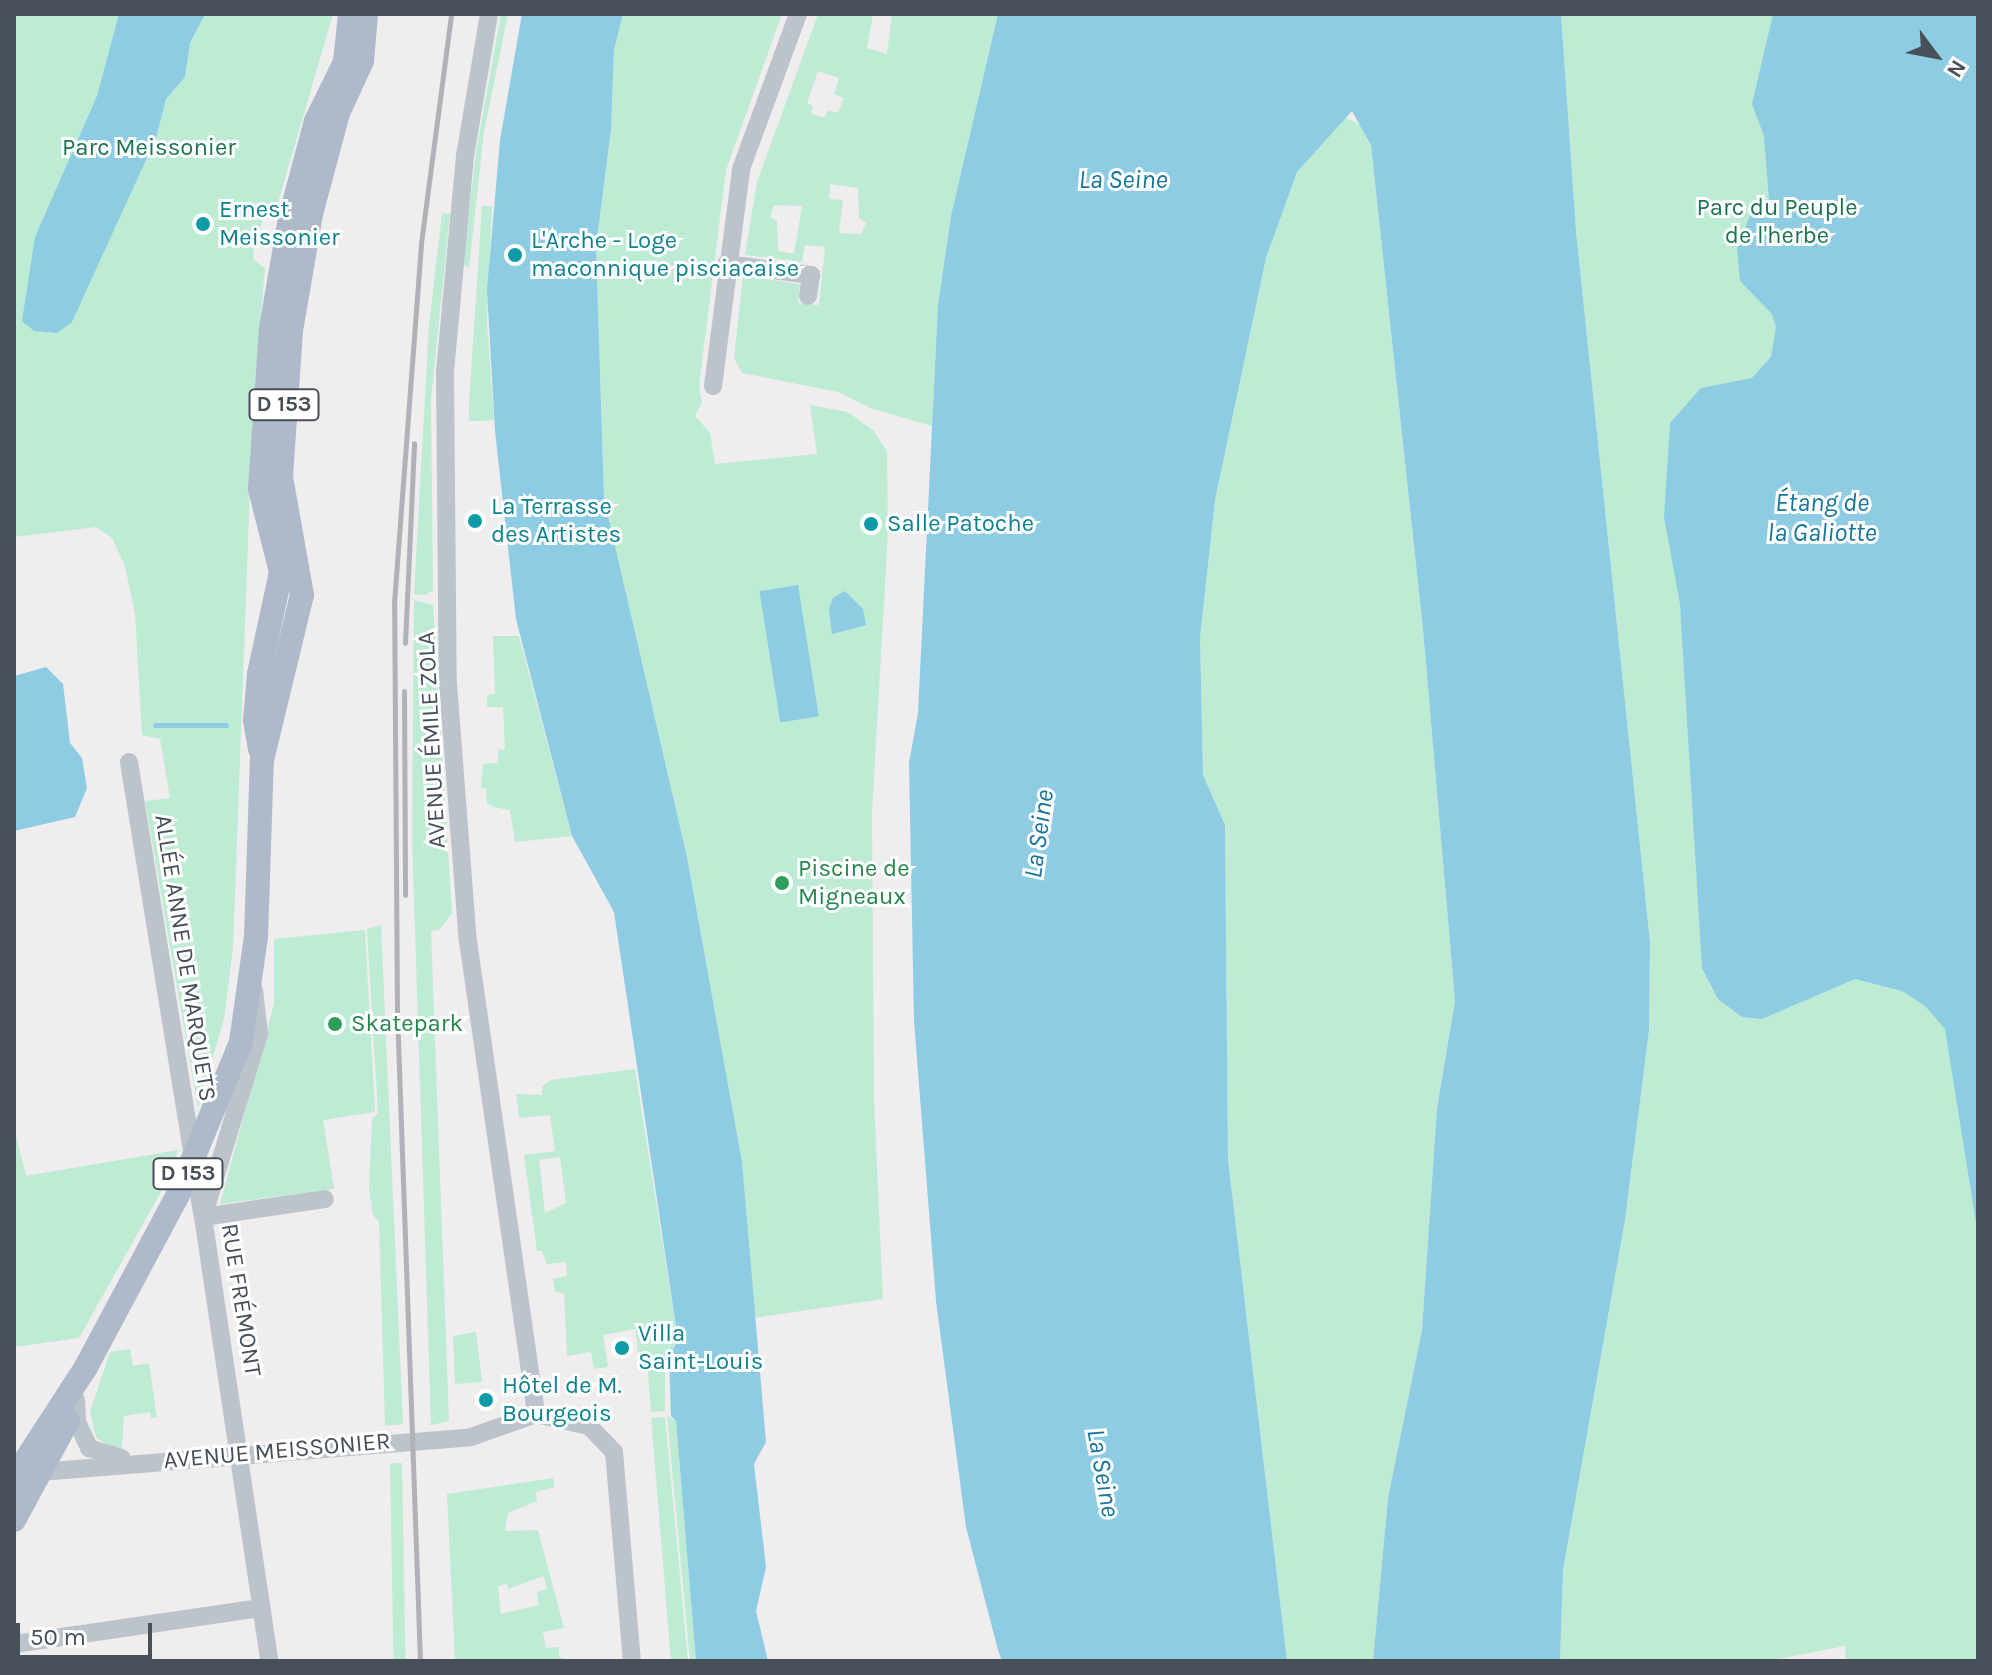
<!DOCTYPE html>
<html>
<head>
<meta charset="utf-8">
<style>
  body { margin:0 }
  #map { position:relative; width:1992px; height:1675px; overflow:hidden; background:#efeded; font-family:Karla,sans-serif }
  div>[style] { position:absolute }
  [style*='--x'] { left:calc(var(--x)*1px); top:calc(var(--y)*1px); width:calc(var(--w)*1px); rotate:calc(var(--a)*1deg) }
  .green>* { inset:0; background:#beebd3; transform-origin:0 0 }
  .water>* { inset:0; background:#8ecce4; transform-origin:0 0 }
  .stream>* { height:5px; margin:-2.5px; padding:0 2.5px; transform-origin:2.5px; border-radius:2.5px; background:#8ecce4 }
  .minor>* { height:18px; margin:-9px; padding:0 9px; transform-origin:9px; border-radius:9px; background:#bcc3cb }
  .major>* { height:24px; margin:-12px; padding:0 12px; transform-origin:12px; border-radius:12px; background:#aebaca }
  .rail>* { height:5px; margin:-2.5px; padding:0 2.5px; transform-origin:2.5px; border-radius:2.5px; background:#b0b2b7 }
  .dots>* { width:22px; height:22px; translate:-50% -50%; box-sizing:border-box; border:4px solid #fff; border-radius:50% }
  span { translate:-50% -50%; white-space:nowrap; text-align:center; line-height:1.15; -webkit-text-stroke:6px #fff; paint-order:stroke }
  .shield-label span { padding:2px 6px; background:#fff; border:2px solid; border-radius:6px; -webkit-text-stroke-width:0 }
  .shield-label { font-size:22px; color:#474f59; font-weight:700 }
  .park-label { font-size:24px; color:#1d7450 }
  .culture-label { font-size:24px; color:#0d838f }
  .left { translate:0 -50%; text-align:left }
  .street-label { font-size:24px; color:#474f59 }
  .leisure-label { font-size:24px; color:#27864d }
  .water-label { font-size:26px; color:#17759c; font-style:italic }
  .frame { position:absolute; inset:0; border:16px solid #474f59; pointer-events:none }
  .north { position:absolute; left:1896px; top:16px; width:80px; height:80px; -webkit-text-stroke:6px #fff; paint-order:stroke; rotate:122deg; font-size:22px; font-weight:700; line-height:32px; text-align:center; color:#474f59 }
  .north::after { content:''; display:block; margin:auto; width:28px; height:36px; background:#474f59; clip-path:polygon(50% 0,100% 100%,50% 72%,0 100%) }
  .scale { position:absolute; left:16px; top:1623px; width:136px; height:36px; box-sizing:border-box; border:4px solid #474f59; border-top:0; padding-left:10px; font-size:24px; line-height:28px; white-space:nowrap; color:#474f59; -webkit-text-stroke:6px #fff; paint-order:stroke }
</style>
</head>
<body>
<div id="map">
  <div class="green">
    <i style="clip-path:polygon(14px 14px,333px 14px,275px 213px,263px 218px,253px 252px,254px 260px,265px 268px,253px 407px,233px 948px,224px 1019px,198px 1108px,145px 801px,170px 798px,160px 739px,142px 735px,135px 614px,125px 566px,112px 538px,96px 527px,14px 537px)"></i>
    <i style="clip-path:polygon(501px 14px,508px 14px,484px 132px,469px 268px,463px 264px,476px 152px)"></i>
    <i style="clip-path:polygon(623px 14px,782px 14px,726px 170px,699px 386px,702px 403px,695px 416px,710px 433px,715px 464px,817px 454px,810px 405px,848px 412px,874px 431px,887px 452px,888px 531px,872px 813px,874px 1101px,883px 1299px,753px 1318px,742px 1162px,687px 857px,604px 498px,596px 247px,611px 130px,614px 50px)"></i>
    <i style="clip-path:polygon(evenodd,818px 14px,873px 14px,867px 48px,887px 54px,892px 14px,998px 14px,951px 217px,938px 305px,932px 426px,873px 409px,838px 392px,742px 373px,734px 358px,743px 276px,800px 284px,798px 303px,819px 305px,825px 247px,805px 245px,802px 262px,745px 255px,757px 182px,818px 14px,818px 71px,839px 78px,834px 94px,844px 98px,838px 113px,828px 110px,824px 118px,811px 113px,813px 106px,807px 103px,818px 71px,818px 14px,830px 184px,858px 188px,859px 218px,866px 223px,861px 234px,839px 233px,843px 200px,829px 199px,830px 184px,818px 14px,774px 205px,802px 206px,794px 254px,778px 251px,777px 221px,770px 217px,774px 205px)"></i>
    <i style="clip-path:polygon(1561px 14px,1978px 14px,1978px 1661px,1846px 1661px,1845px 1646px,1767px 1661px,1560px 1661px,1563px 1570px,1625px 1220px,1649px 1030px,1650px 942px,1576px 231px)"></i>
    <i style="clip-path:polygon(1343px 117px,1368px 128px,1371px 145px,1423px 629px,1455px 1001px,1437px 1108px,1422px 1330px,1388px 1498px,1373px 1661px,1287px 1661px,1228px 1159px,1225px 825px,1203px 775px,1200px 638px,1215px 500px,1266px 258px,1297px 172px)"></i>
    <i style="clip-path:polygon(482px 206px,492px 206px,487px 322px,494px 420px,482px 421px,469px 421px,469px 404px)"></i>
    <i style="clip-path:polygon(442px 213px,450px 214px,431px 400px,433px 591px,425px 595px,414px 594px,429px 326px)"></i>
    <i style="clip-path:polygon(414px 600px,433px 605px,452px 913px,439px 930px,431px 931px,449px 1421px,431px 1425px,412px 837px)"></i>
    <i style="clip-path:polygon(493px 636px,519px 636px,572px 836px,515px 842px,510px 810px,493px 807px,487px 803px,486px 788px,481px 788px,483px 764px,498px 763px,498px 750px,505px 749px,503px 707px,487px 707px,487px 695px,495px 694px)"></i>
    <i style="clip-path:polygon(381px 925px,403px 1424px,385px 1426px,379px 1222px,373px 1215px,369px 1187px,372px 1119px,378px 1113px,367px 929px)"></i>
    <i style="clip-path:polygon(365px 930px,375px 1112px,323px 1120px,334px 1189px,220px 1204px,274px 1004px,274px 939px)"></i>
    <i style="clip-path:polygon(evenodd,635px 1069px,678px 1340px,669px 1357px,649px 1360px,665px 1362px,665px 1411px,651px 1412px,647px 1361px,640px 1362px,635px 1329px,603px 1335px,608px 1367px,594px 1369px,591px 1352px,567px 1356px,564px 1293px,555px 1292px,553px 1279px,567px 1276px,566px 1262px,547px 1264px,542px 1251px,537px 1251px,524px 1155px,555px 1151px,550px 1115px,519px 1118px,516px 1094px,542px 1095px,542px 1086px,551px 1080px,635px 1069px,560px 1157px,566px 1203px,545px 1213px,539px 1160px,560px 1157px)"></i>
    <i style="clip-path:polygon(14px 1127px,26px 1176px,178px 1150px,171px 1174px,79px 1338px,14px 1347px)"></i>
    <i style="clip-path:polygon(476px 1332px,482px 1382px,455px 1384px,453px 1336px)"></i>
    <i style="clip-path:polygon(130px 1349px,133px 1366px,149px 1363px,157px 1418px,151px 1418px,150px 1412px,124px 1416px,122px 1448px,110px 1447px,96px 1437px,90px 1412px,110px 1352px)"></i>
    <i style="clip-path:polygon(667px 1416px,676px 1421px,696px 1661px,690px 1661px)"></i>
    <i style="clip-path:polygon(665px 1417px,688px 1661px,671px 1661px,651px 1418px)"></i>
    <i style="left:402px;top:1463px;width:198px;height:12px;rotate:89deg"></i>
    <i style="clip-path:polygon(evenodd,553px 1478px,555px 1487px,536px 1492px,537px 1501px,508px 1513px,505px 1531px,538px 1530px,564px 1628px,543px 1632px,546px 1648px,559px 1647px,559px 1657px,572px 1661px,455px 1661px,447px 1494px,553px 1478px,544px 1576px,547px 1589px,537px 1592px,539px 1605px,501px 1614px,498px 1586px,507px 1584px,508px 1589px,544px 1576px)"></i>
  </div>
  <div class="water">
    <i style="clip-path:polygon(119px 14px,205px 14px,190px 43px,185px 77px,166px 99px,156px 138px,72px 322px,57px 333px,34px 331px,22px 321px,35px 237px,97px 96px)"></i>
    <i style="clip-path:polygon(522px 14px,623px 14px,614px 50px,611px 130px,596px 247px,604px 498px,687px 857px,742px 1162px,766px 1442px,754px 1464px,766px 1567px,756px 1611px,768px 1661px,696px 1661px,676px 1421px,671px 1416px,669px 1357px,678px 1340px,614px 912px,572px 836px,516px 619px,495px 431px,487px 290px,500px 140px)"></i>
    <i style="clip-path:polygon(998px 14px,1561px 14px,1576px 231px,1650px 942px,1649px 1030px,1625px 1220px,1563px 1570px,1560px 1661px,1373px 1661px,1388px 1498px,1422px 1330px,1437px 1108px,1455px 1001px,1423px 629px,1371px 145px,1352px 111px,1297px 172px,1266px 258px,1215px 500px,1200px 638px,1203px 775px,1225px 825px,1228px 1159px,1287px 1661px,1002px 1661px,998px 1650px,966px 1527px,936px 1301px,914px 1021px,909px 763px,918px 713px,938px 305px,951px 216px)"></i>
    <i style="clip-path:polygon(1773px 14px,1978px 14px,1978px 1235px,1945px 1029px,1925px 1006px,1902px 991px,1855px 979px,1762px 1019px,1742px 1017px,1718px 999px,1702px 968px,1680px 604px,1664px 517px,1670px 423px,1701px 388px,1752px 378px,1771px 357px,1776px 327px,1772px 314px,1740px 281px,1737px 248px,1751px 213px,1769px 200px,1764px 136px,1752px 104px)"></i>
    <i style="left:798px;top:585px;width:133px;height:39px;rotate:81deg"></i>
    <i style="clip-path:polygon(845px 591px,863px 609px,866px 625px,832px 634px,829px 609px,833px 598px)"></i>
    <i style="clip-path:polygon(46px 667px,63px 684px,70px 743px,82px 758px,87px 788px,75px 817px,14px 831px,14px 676px)"></i>
  </div>
  <div class="stream">
    <i style="--x:155;--y:725;--w:71;--a:0"></i>
  </div>
  <div class="minor">
    <i style="--x:489;--y:14;--w:144;--a:99.6"></i>
    <i style="--x:465;--y:156;--w:216;--a:95.3"></i>
    <i style="--x:445;--y:371;--w:313;--a:89.5"></i>
    <i style="--x:448;--y:684;--w:258;--a:85.6"></i>
    <i style="--x:468;--y:941;--w:478;--a:81.8"></i>
    <i style="--x:726;--y:264;--w:86;--a:7.4"></i>
    <i style="--x:811;--y:275;--w:21;--a:98"></i>
    <i style="--x:713;--y:386;--w:219;--a:-82.6"></i>
    <i style="--x:741;--y:169;--w:165;--a:-69.8"></i>
    <i style="--x:129;--y:762;--w:461;--a:80.8"></i>
    <i style="--x:203;--y:1217;--w:123;--a:-8.4"></i>
    <i style="--x:254;--y:990;--w:44;--a:83.5"></i>
    <i style="--x:259;--y:1034;--w:191;--a:107"></i>
    <i style="--x:203;--y:1217;--w:449;--a:81.5"></i>
    <i style="--x:76;--y:1400;--w:22;--a:87"></i>
    <i style="--x:77;--y:1422;--w:29;--a:65"></i>
    <i style="--x:89;--y:1448;--w:34;--a:17"></i>
    <i style="--x:536;--y:1414;--w:54;--a:12.8"></i>
    <i style="--x:589;--y:1426;--w:36;--a:46"></i>
    <i style="--x:614;--y:1452;--w:210;--a:85.1"></i>
    <i style="--x:40;--y:1472;--w:432;--a:-4.6"></i>
    <i style="--x:471;--y:1437;--w:69;--a:-19.5"></i>
    <i style="--x:14;--y:1644;--w:250;--a:-8.3"></i>
  </div>
  <div class="major">
    <i style="--x:260;--y:749;--w:29;--a:-100"></i>
    <i style="--x:255;--y:720;--w:46;--a:-85"></i>
    <i style="--x:259;--y:674;--w:104;--a:-77.8"></i>
    <i style="--x:281;--y:572;--w:86;--a:-104.2"></i>
    <i style="--x:260;--y:489;--w:161;--a:-86.1"></i>
    <i style="--x:271;--y:328;--w:112;--a:-80.2"></i>
    <i style="--x:290;--y:218;--w:100;--a:-75"></i>
    <i style="--x:316;--y:121;--w:66;--a:-63.8"></i>
    <i style="--x:345;--y:62;--w:48;--a:-84.1"></i>
    <i style="--x:14;--y:1478;--w:132;--a:-57"></i>
    <i style="--x:86;--y:1367;--w:195;--a:-61.9"></i>
    <i style="--x:178;--y:1195;--w:165;--a:-67.6"></i>
    <i style="--x:241;--y:1042;--w:106;--a:-81.9"></i>
    <i style="--x:256;--y:937;--w:177;--a:-88.1"></i>
    <i style="--x:262;--y:760;--w:170;--a:-76.4"></i>
    <i style="--x:302;--y:595;--w:120;--a:-100.1"></i>
    <i style="--x:281;--y:477;--w:146;--a:-86.1"></i>
    <i style="--x:291;--y:331;--w:119;--a:-80.3"></i>
    <i style="--x:311;--y:214;--w:105;--a:-75"></i>
    <i style="--x:338;--y:113;--w:57;--a:-65.2"></i>
    <i style="--x:362;--y:61;--w:47;--a:-85.1"></i>
    <i style="--x:14;--y:1520;--w:114;--a:-61.6"></i>
  </div>
  <div class="rail">
    <i style="--x:405;--y:643;--w:200;--a:-87.4"></i>
    <i style="--x:404;--y:691;--w:204;--a:89.7"></i>
    <i style="--x:420;--y:1661;--w:649;--a:-92.03"></i>
    <i style="--x:397;--y:1012;--w:409;--a:-90.4"></i>
    <i style="--x:394;--y:603;--w:361;--a:-85.7"></i>
    <i style="--x:421;--y:243;--w:231;--a:-82.5"></i>
  </div>
  <div class="dots">
    <i style="left:203px;top:224px;background:#0f9aa8"></i>
    <i style="left:515px;top:255px;background:#0f9aa8"></i>
    <i style="left:475px;top:521px;background:#0f9aa8"></i>
    <i style="left:871px;top:524px;background:#0f9aa8"></i>
    <i style="left:782px;top:883px;background:#2e9e5b"></i>
    <i style="left:335px;top:1024px;background:#2e9e5b"></i>
    <i style="left:622px;top:1348px;background:#0f9aa8"></i>
    <i style="left:486px;top:1400px;background:#0f9aa8"></i>
  </div>
  <div class="shield-label">
    <span style="left:284px;top:405px">D 153</span>
    <span style="left:188px;top:1174px">D 153</span>
  </div>
  <div class="park-label">
    <span style="left:149px;top:148px">Parc Meissonier</span>
    <span style="left:1777px;top:222px">Parc du Peuple<br>de l'herbe</span>
  </div>
  <div class="culture-label">
    <span class="left" style="left:219px;top:224px">Ernest<br>Meissonier</span>
    <span class="left" style="left:531px;top:255px">L'Arche - Loge<br>maconnique pisciacaise</span>
    <span class="left" style="left:491px;top:521px">La Terrasse<br>des Artistes</span>
    <span class="left" style="left:887px;top:524px">Salle Patoche</span>
    <span class="left" style="left:638px;top:1348px">Villa<br>Saint-Louis</span>
    <span class="left" style="left:502px;top:1400px">Hôtel de M.<br>Bourgeois</span>
  </div>
  <div class="street-label">
    <span style="left:432px;top:740px;rotate:-93deg">AVENUE ÉMILE ZOLA</span>
    <span style="left:185px;top:958px;rotate:81deg">ALLÉE ANNE DE MARQUETS</span>
    <span style="left:241px;top:1300px;rotate:81deg">RUE FRÉMONT</span>
    <span style="left:277px;top:1451px;rotate:-5deg">AVENUE MEISSONIER</span>
  </div>
  <div class="leisure-label">
    <span class="left" style="left:798px;top:883px">Piscine de<br>Migneaux</span>
    <span class="left" style="left:351px;top:1024px">Skatepark</span>
  </div>
  <div class="water-label">
    <span style="left:1123px;top:180px">La Seine</span>
    <span style="left:1822px;top:518px">Étang de<br>la Galiotte</span>
    <span style="left:1039px;top:834px;rotate:-82deg">La Seine</span>
    <span style="left:1103px;top:1473px;rotate:80deg">La Seine</span>
  </div>
  <div class="frame"></div>
  <div class="north">N</div>
  <div class="scale">50 m</div>
</div>
</body>
</html>
